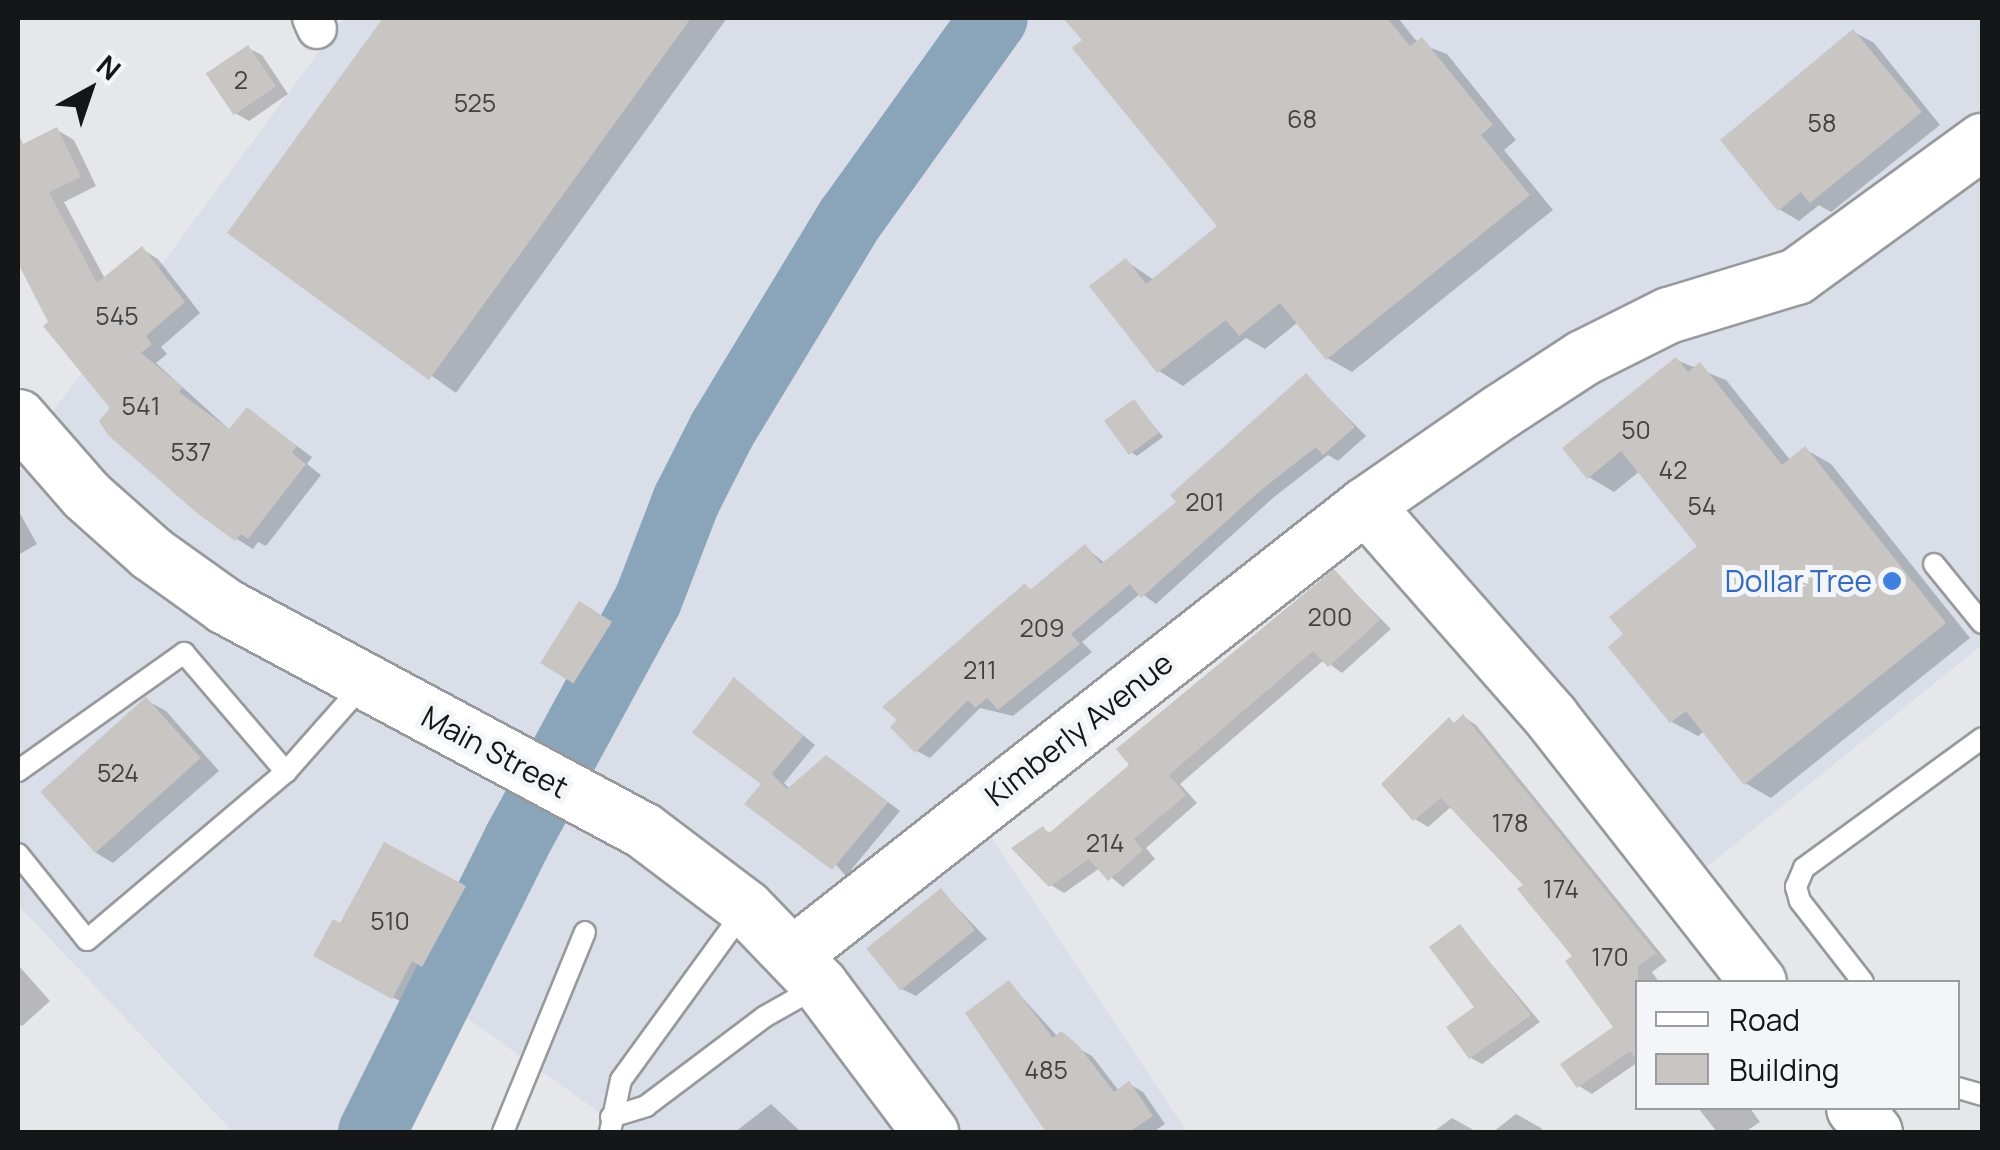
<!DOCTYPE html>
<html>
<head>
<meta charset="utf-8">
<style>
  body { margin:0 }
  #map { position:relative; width:2000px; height:1150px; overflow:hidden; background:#e6e7ea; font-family:Manrope,sans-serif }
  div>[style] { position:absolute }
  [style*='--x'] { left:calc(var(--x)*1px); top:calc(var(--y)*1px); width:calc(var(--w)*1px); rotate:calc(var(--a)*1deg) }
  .built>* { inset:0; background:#d9dee8 }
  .shadow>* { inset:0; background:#0003; transform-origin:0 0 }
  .river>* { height:68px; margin:-34px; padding:0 34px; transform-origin:34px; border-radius:34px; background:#8aa4ba }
  .building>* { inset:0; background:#c8c5c3; transform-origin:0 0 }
  .roads { filter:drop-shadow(2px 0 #98999c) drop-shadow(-2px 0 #98999c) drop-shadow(0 2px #98999c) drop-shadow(0 -2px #98999c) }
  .lane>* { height:20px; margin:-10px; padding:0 10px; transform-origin:10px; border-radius:10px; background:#fff }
  .street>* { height:38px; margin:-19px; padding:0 19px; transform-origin:19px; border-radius:19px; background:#fff }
  .secondary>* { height:55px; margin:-27.5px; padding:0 27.5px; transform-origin:27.5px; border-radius:27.5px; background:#fff }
  .dots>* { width:28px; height:28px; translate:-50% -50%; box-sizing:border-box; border:5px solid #f3f5f8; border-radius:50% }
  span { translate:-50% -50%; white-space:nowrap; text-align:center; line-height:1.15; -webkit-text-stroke:10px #f3f5f8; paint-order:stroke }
  .number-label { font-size:25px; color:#424242 }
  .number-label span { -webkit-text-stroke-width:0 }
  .shop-label { font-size:30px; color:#366cbe }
  .right { translate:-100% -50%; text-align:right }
  .street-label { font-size:30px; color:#151617 }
  .frame { position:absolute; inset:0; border:20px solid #151617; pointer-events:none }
  .legend { position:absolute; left:1635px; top:980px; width:325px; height:130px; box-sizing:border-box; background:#f3f5f8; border:2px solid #9a9c9e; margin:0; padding:12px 18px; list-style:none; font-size:30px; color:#151617 }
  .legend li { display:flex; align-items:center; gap:20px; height:50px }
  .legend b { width:50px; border:2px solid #9a9c9e }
  .north { position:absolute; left:40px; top:40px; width:100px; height:100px; -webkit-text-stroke:8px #f3f5f8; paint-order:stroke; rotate:40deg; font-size:28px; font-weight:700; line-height:40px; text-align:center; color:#151617 }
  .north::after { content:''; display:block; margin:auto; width:35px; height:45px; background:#151617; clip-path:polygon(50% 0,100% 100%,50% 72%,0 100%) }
</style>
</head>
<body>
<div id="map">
  <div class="built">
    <i style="clip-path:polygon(344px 18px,1982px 18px,1982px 645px,1684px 885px,1365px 505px,974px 812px,1187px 1132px,627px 1132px,416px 982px,347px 1132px,233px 1132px,18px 905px,18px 459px)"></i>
  </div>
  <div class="shadow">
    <i style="clip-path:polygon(386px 18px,727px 18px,456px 393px,230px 233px)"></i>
    <i style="clip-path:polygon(1091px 18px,1398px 18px,1418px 43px,1447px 54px,1516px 140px,1504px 150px,1553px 210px,1352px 372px,1327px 358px,1298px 322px,1265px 349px,1246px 338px,1183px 386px,1159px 371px,1126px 261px,1154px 280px,1221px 226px,1076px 29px)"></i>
    <i style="clip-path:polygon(1854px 32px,1874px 43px,1940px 125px,1831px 212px,1819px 205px,1799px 221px,1779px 209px)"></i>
    <i style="clip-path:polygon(248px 48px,262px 55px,288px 94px,249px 121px,235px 113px)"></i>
    <i style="clip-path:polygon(57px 130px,74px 140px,96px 186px,64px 202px,105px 279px,142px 249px,158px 259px,200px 313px,161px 347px,167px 354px,156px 363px,231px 431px,247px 410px,312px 457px,307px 464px,321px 475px,266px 546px,258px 542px,253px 549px,237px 539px,102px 421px,113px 408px,51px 323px,18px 263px,18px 149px)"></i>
    <i style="clip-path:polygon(1676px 360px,1726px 380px,1791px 461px,1805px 449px,1831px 464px,1970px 638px,1771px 798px,1745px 783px,1704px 731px,1698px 736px,1672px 722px,1612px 647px,1701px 546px,1640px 471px,1614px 492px,1589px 477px)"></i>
    <i style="clip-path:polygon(1306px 376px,1366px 436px,1338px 461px,1328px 455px,1274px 497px,1156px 604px,1141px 593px,1082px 642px,1092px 652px,1013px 716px,980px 708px,930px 758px,917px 751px,1025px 586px,1033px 591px,1085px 547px,1106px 564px,1180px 502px)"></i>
    <i style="clip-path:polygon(1134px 402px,1163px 437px,1137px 456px,1131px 452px)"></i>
    <i style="clip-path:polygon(18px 510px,37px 544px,18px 555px)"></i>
    <i style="clip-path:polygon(1334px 572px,1391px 629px,1342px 673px,1324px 660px,1180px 784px,1197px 803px,1146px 848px,1155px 859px,1123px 887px,1100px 868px,1064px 893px,1051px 885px,1043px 829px,1052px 834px,1133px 765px)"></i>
    <i style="left:579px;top:604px;width:52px;height:69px;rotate:31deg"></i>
    <i style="clip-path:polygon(735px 680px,815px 745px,784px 783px,790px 789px,840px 766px,900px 811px,846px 876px,764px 784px)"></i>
    <i style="clip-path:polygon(146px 700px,166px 711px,219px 771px,113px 863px,93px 851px)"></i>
    <i style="clip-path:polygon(1464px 717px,1476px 725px,1667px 961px,1652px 972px,1659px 982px,1638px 982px,1638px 1062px,1592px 1094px,1579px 1086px,1616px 1027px,1576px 956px,1526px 885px,1452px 806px,1428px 827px,1415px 819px,1449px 720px,1456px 724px)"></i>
    <i style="clip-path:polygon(385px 845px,484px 900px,443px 976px,433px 971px,413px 1008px,336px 967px,341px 926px)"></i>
    <i style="clip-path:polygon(941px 891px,987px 939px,916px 996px,902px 989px)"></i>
    <i style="clip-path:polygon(1460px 927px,1540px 1022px,1482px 1064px,1471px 1058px,1477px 1008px)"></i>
    <i style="clip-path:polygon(18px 965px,50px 1001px,22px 1026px,18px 1024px)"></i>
    <i style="clip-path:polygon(1009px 983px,1058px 1037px,1092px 1056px,1119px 1091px,1129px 1084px,1143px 1092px,1165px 1124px,1153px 1132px,1050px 1132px,968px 1014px)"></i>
    <i style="clip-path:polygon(771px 1104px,801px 1132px,735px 1132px)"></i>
    <i style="clip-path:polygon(1698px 1108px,1750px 1108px,1760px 1122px,1745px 1132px,1717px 1132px)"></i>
    <i style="clip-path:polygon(1516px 1114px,1541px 1128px,1544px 1132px,1493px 1132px)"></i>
    <i style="clip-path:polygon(1452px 1118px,1477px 1132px,1433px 1132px)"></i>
  </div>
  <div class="river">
    <i style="--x:372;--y:1132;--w:325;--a:-63.5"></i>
    <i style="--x:517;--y:841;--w:274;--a:-61.5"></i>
    <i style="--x:648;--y:600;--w:106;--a:-69"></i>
    <i style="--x:686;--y:501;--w:80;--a:-63.1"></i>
    <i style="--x:722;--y:430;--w:247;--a:-58.8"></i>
    <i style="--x:850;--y:219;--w:247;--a:-54.4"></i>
  </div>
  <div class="building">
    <i style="clip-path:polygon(383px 18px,691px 18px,429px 380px,227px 233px)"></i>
    <i style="clip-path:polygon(1063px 18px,1387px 18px,1410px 46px,1422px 37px,1493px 125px,1481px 135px,1530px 195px,1326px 360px,1280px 303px,1239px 336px,1226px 320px,1157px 373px,1089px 286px,1126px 258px,1146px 284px,1217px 226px,1072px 48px,1082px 40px)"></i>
    <i style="clip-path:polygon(1853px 29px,1922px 112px,1810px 203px,1801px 192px,1778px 211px,1720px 140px)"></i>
    <i style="left:248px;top:45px;width:50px;height:51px;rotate:56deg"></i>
    <i style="clip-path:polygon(57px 127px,81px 177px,49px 192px,97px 283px,142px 246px,185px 302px,146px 336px,152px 344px,141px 353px,183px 387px,179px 392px,229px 429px,247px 407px,297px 446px,292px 453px,306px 464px,248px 539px,241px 534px,235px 541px,197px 513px,108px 435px,99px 421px,110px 408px,43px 326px,48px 322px,18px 263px,18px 133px,23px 144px)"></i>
    <i style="clip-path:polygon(1676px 357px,1688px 372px,1700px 362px,1782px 465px,1805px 446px,1946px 623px,1744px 785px,1686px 711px,1670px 723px,1608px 647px,1623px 634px,1609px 617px,1697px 546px,1621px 451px,1587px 479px,1562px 448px)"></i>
    <i style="clip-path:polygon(1306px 373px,1355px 427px,1323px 455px,1316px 447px,1261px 490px,1141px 598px,1130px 584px,1071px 634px,1080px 644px,998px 710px,987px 698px,975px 708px,968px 700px,915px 753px,890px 727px,897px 720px,882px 707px,1025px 583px,1030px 590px,1085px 544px,1101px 564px,1176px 502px,1170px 495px)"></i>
    <i style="left:1134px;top:399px;width:42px;height:37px;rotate:54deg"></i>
    <i style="clip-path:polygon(1334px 569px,1380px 620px,1328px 667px,1313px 651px,1169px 775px,1186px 795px,1134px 839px,1143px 850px,1108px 881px,1089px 859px,1049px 887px,1011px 848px,1043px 826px,1048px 834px,1129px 765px,1116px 749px)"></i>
    <i style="left:579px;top:601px;width:39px;height:73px;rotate:32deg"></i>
    <i style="clip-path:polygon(734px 677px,803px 736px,772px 774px,787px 789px,826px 755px,888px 802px,832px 870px,744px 804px,761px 784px,692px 733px)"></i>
    <i style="left:146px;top:697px;width:82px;height:142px;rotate:48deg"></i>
    <i style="clip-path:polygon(1463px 714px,1656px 953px,1638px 966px,1638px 1061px,1630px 1051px,1577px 1088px,1560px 1064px,1613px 1027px,1565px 961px,1572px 956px,1517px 889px,1523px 885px,1441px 798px,1413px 821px,1381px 784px,1449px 717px,1454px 723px)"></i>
    <i style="clip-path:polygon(384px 842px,466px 886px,422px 967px,412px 961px,392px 999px,313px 956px,333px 919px,340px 923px)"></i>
    <i style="left:941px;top:888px;width:54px;height:96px;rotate:51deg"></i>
    <i style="clip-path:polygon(1460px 924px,1531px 1015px,1469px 1059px,1446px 1027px,1474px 1007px,1429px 947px)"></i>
    <i style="clip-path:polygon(1009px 980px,1053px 1038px,1061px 1031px,1078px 1045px,1114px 1092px,1129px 1081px,1153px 1116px,1129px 1132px,1046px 1132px,965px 1013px)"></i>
  </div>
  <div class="roads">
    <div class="lane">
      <i style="--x:1934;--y:564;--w:76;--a:50.9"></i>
      <i style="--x:18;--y:771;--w:204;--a:-35.4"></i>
      <i style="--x:184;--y:653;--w:157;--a:49.4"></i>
      <i style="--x:18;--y:854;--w:110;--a:51.3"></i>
      <i style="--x:87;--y:940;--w:260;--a:-40.2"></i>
      <i style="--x:286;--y:772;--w:116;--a:-48.5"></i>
      <i style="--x:1863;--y:982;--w:103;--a:-127.9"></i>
      <i style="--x:1800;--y:901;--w:15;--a:-106"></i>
      <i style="--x:1796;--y:887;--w:21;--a:-67"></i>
      <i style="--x:1804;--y:868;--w:220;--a:-36.1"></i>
      <i style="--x:1958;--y:1088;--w:25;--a:16"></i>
      <i style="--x:611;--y:1117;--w:37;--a:-17"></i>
      <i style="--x:646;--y:1106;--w:148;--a:-37"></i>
      <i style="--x:764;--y:1017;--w:63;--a:-29.4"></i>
      <i style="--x:503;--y:1132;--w:216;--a:-67.7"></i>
      <i style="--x:610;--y:1132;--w:53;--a:-78.1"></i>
      <i style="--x:621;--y:1080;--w:209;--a:-54"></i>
    </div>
    <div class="street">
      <i style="--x:312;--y:18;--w:12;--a:66"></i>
    </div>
    <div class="secondary">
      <i style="--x:18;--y:417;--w:103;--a:48.9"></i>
      <i style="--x:86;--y:495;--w:87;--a:41.7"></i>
      <i style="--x:151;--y:553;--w:91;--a:35.6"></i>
      <i style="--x:225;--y:606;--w:474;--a:28.2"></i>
      <i style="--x:643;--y:830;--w:129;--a:37.1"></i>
      <i style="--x:746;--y:908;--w:107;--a:46.1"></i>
      <i style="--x:820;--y:985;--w:184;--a:53.2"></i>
      <i style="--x:1365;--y:505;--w:282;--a:48.7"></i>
      <i style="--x:1551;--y:717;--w:336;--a:52"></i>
      <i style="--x:793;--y:954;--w:727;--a:-38.13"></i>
      <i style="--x:1365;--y:505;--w:165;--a:-34.7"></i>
      <i style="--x:1501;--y:411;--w:97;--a:-33.2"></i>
      <i style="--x:1582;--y:358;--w:96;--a:-26.6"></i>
      <i style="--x:1668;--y:315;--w:134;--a:-16.9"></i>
      <i style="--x:1796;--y:276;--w:230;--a:-36"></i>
      <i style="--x:1854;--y:1108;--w:31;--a:50"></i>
    </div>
  </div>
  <div class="dots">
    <i style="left:1892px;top:581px;background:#3f7fe0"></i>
  </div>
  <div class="number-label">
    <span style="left:241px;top:80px">2</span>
    <span style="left:475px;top:103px">525</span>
    <span style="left:1302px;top:119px">68</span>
    <span style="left:1822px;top:123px">58</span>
    <span style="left:117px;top:316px">545</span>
    <span style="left:141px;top:406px">541</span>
    <span style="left:1636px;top:430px">50</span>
    <span style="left:191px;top:452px">537</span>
    <span style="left:1673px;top:470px">42</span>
    <span style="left:1205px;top:502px">201</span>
    <span style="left:1702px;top:506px">54</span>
    <span style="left:1330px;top:617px">200</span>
    <span style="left:1042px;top:628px">209</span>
    <span style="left:980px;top:670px">211</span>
    <span style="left:118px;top:773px">524</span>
    <span style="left:1510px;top:823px">178</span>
    <span style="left:1105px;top:843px">214</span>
    <span style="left:1561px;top:889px">174</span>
    <span style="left:390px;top:921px">510</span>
    <span style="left:1610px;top:957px">170</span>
    <span style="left:1046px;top:1070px">485</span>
  </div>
  <div class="shop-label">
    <span class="right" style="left:1872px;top:581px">Dollar Tree</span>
  </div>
  <div class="street-label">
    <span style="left:1079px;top:729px;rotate:-38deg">Kimberly Avenue</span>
    <span style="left:495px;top:752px;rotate:28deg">Main Street</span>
  </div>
  <div class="frame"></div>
  <ul class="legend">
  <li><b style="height:12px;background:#fff"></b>Road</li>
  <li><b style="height:28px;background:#c8c5c3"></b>Building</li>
  </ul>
  <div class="north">N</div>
</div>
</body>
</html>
